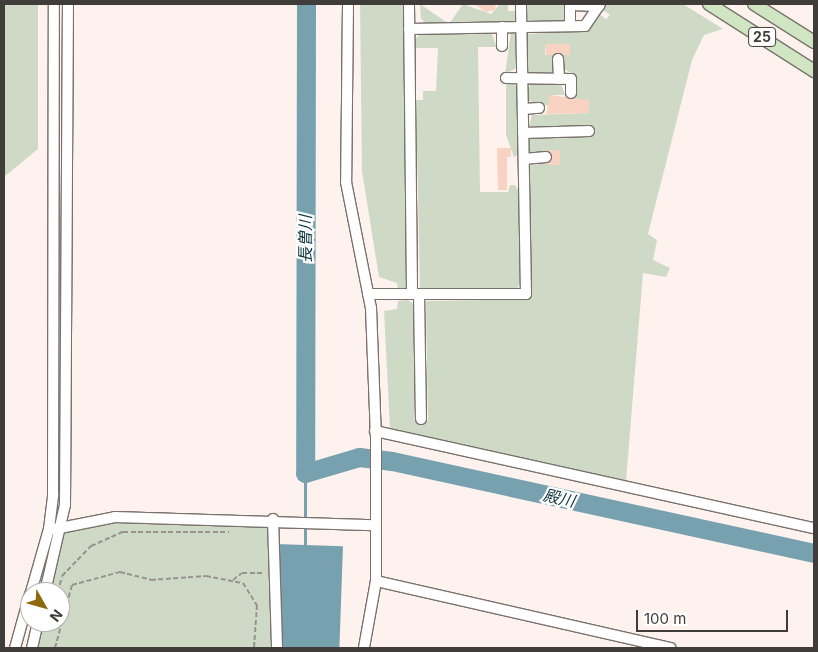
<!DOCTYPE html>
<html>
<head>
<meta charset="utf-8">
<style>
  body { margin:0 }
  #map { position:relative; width:818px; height:652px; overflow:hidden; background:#fdf2ee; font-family:Inter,"Noto Sans JP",sans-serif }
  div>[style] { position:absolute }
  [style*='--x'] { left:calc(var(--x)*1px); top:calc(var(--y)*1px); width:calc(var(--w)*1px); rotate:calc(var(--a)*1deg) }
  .green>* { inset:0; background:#cfdac6 }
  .water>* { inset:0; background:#77a1ae; transform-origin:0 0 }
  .stream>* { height:3px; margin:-1.5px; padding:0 1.5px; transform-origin:1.5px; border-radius:1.5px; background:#77a1ae }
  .river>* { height:19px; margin:-9.5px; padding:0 9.5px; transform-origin:9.5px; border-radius:9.5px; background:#77a1ae }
  .building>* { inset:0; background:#f9d3c1; transform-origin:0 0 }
  .path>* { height:2px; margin-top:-1px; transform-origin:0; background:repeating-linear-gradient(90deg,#99928f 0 5px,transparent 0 7.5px) }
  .roads { filter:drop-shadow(1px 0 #7a716d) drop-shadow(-1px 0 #7a716d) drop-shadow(0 1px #7a716d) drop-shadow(0 -1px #7a716d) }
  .minor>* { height:10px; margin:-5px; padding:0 5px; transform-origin:5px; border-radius:5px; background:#fff }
  .major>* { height:12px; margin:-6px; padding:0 6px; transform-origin:6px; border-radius:6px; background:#d0e5c1 }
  span { translate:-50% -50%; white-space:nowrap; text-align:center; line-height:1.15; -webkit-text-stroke:4.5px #fff; paint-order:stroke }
  .shield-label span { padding:1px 4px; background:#fff; border:1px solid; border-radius:4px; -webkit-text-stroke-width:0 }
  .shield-label { font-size:14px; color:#403c3a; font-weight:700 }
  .water-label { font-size:16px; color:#0a333d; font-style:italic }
  .frame { position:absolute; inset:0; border:5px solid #403c3a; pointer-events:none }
  .north { position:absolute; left:20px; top:582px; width:50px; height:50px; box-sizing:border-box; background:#fff; border:1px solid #b3b1b0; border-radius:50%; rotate:128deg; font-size:14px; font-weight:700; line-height:20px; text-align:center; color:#403c3a }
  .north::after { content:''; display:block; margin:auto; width:18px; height:22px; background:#8f690e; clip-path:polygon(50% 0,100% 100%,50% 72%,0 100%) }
  .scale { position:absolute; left:636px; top:610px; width:152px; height:22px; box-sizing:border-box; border:2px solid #403c3a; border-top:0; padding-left:6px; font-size:15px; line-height:18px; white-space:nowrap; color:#403c3a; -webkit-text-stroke:4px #fff; paint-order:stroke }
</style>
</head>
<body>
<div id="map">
  <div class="green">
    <i style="clip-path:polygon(4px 4px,38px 4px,38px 149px,4px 177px)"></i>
    <i style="clip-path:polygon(360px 4px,406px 4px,407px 289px,398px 292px,397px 283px,379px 277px,362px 171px)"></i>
    <i style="clip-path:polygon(420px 4px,449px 24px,463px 4px,491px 14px,500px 4px,508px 4px,508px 11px,517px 11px,517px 17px,513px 23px,428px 25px,421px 19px)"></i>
    <i style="clip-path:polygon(525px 4px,567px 4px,566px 25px,528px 23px)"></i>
    <i style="clip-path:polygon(605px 4px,683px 4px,723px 29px,704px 35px,692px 60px,648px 234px,657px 240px,653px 260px,670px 268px,666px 277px,643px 273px,626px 481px,390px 428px,384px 311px,397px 309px,398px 301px,408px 300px,415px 305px,414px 420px,420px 424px,428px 421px,426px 301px,531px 299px,527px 167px,548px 161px,559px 165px,560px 151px,531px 155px,527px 144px,531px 138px,589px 136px,589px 129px,529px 126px,532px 115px,588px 113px,589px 100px,575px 100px,575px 75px,562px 68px,561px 55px,570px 55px,570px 45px,546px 44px,545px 55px,555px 55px,552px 72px,528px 73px,527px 34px,587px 30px,599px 14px,606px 19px,610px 15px,602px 9px)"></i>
    <i style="clip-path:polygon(491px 32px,497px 47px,478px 47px,480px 192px,508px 192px,510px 185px,515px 185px,520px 193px,521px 282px,517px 289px,420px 290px,416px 100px,423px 100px,423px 91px,436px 91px,438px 48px,415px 48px,414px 41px,420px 34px)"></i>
    <i style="clip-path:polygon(511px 32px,517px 35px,518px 67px,505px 74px)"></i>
    <i style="clip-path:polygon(560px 81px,565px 95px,550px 95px,550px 106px,526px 100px,531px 82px)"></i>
    <i style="clip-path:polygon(512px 83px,518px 88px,519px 154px,514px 157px,506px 135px,506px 84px)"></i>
    <i style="clip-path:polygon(115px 517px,273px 519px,277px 648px,30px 648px,36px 622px,60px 622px,60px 592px,44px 592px,60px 530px)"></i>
  </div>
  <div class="water">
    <i style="left:275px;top:544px;width:68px;height:104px;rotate:2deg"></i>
  </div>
  <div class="stream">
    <i style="--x:305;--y:473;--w:75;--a:90"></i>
  </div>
  <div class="river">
    <i style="--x:306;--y:4;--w:469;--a:90.1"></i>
    <i style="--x:305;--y:473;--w:56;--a:-16.5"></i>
    <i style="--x:359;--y:457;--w:33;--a:7"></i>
    <i style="--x:392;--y:461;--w:432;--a:12.3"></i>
  </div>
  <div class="building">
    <i style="clip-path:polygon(474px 4px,495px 4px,496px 10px,486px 12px)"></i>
    <i style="left:546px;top:44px;width:24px;height:11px"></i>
    <i style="clip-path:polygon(550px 95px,589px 100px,589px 113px,546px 114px)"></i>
    <i style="clip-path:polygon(497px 148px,511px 148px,511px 157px,507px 157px,507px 190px,498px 190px)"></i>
    <i style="clip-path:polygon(549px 150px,560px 151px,560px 165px,548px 165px)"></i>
  </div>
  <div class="path">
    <i style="--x:233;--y:580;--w:11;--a:-38"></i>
    <i style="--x:242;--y:573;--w:23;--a:0"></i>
    <i style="--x:58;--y:592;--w:16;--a:-76"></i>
    <i style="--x:62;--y:576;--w:42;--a:-46"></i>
    <i style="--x:91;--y:546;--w:35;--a:-24"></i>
    <i style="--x:123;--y:532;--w:106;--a:0"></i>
    <i style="--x:55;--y:648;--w:65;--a:-74.9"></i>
    <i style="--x:72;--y:585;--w:50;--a:-15.2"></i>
    <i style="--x:120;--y:572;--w:32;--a:14"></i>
    <i style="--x:151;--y:580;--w:55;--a:-4.2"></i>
    <i style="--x:206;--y:576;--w:38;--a:11"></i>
    <i style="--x:243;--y:583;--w:26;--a:58"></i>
    <i style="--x:257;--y:605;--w:43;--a:94"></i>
  </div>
  <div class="roads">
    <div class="minor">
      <i style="--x:348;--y:4;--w:178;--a:90.6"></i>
      <i style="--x:346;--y:182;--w:128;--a:78.8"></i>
      <i style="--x:371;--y:308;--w:131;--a:87.8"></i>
      <i style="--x:376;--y:439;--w:142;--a:90"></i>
      <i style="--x:376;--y:581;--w:68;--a:100.2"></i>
      <i style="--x:409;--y:4;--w:290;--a:89.4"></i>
      <i style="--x:570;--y:26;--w:21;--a:-90"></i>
      <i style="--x:570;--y:5;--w:29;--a:2"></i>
      <i style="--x:409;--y:29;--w:176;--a:-1"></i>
      <i style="--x:585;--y:26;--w:27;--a:-56"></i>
      <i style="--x:502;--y:46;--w:19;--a:-90"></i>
      <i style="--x:558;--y:59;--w:20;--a:87"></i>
      <i style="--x:506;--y:78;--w:65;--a:0.9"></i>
      <i style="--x:571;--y:79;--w:14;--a:90"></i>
      <i style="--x:523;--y:109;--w:16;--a:-4"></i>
      <i style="--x:523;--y:133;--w:66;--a:-1.7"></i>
      <i style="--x:524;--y:159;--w:22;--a:-5"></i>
      <i style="--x:368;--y:294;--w:158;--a:0"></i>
      <i style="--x:526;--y:294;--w:290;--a:-91"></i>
      <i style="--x:419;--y:294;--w:125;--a:89.1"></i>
      <i style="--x:375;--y:431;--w:450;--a:12.5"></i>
      <i style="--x:273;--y:519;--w:129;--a:88.2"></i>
      <i style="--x:55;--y:529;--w:61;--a:-11.3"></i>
      <i style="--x:115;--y:517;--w:259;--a:1.8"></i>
      <i style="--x:376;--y:581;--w:302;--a:12.8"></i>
      <i style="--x:31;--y:592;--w:66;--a:-74.1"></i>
      <i style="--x:49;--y:529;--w:35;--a:-83"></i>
      <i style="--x:53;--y:494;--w:490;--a:-89.9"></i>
      <i style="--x:45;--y:592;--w:89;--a:-77.1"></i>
      <i style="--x:65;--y:505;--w:501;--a:-89.66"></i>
      <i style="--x:15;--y:648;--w:56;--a:-74.5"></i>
      <i style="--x:32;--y:648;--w:27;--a:-77"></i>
    </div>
    <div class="major">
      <i style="--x:709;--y:4;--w:125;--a:32.5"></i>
      <i style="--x:754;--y:4;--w:71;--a:32.3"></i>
    </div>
  </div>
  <div class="shield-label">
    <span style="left:762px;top:37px">25</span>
  </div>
  <div class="water-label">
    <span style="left:305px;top:239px;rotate:-90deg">長曽川</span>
    <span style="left:559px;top:498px;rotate:12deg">殿川</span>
  </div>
  <div class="frame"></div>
  <div class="north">N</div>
  <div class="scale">100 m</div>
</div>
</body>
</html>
